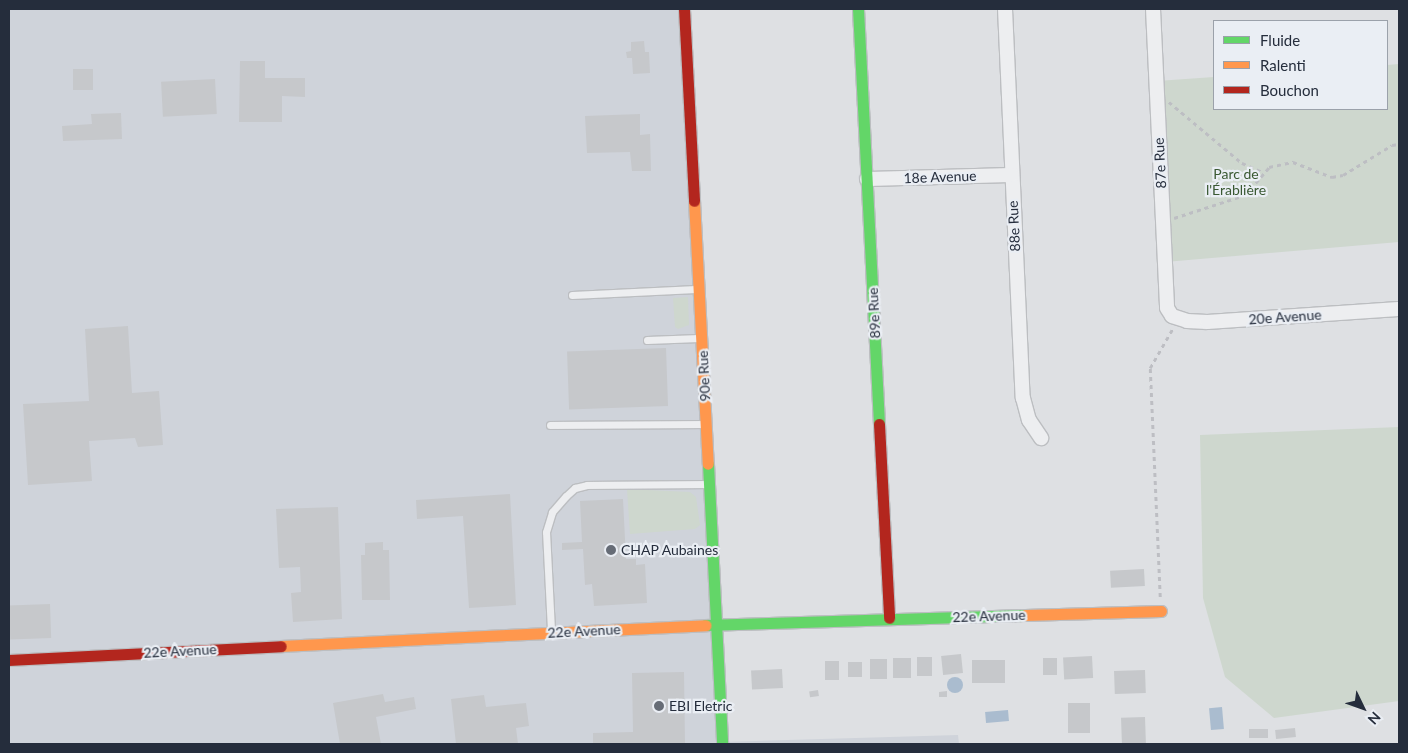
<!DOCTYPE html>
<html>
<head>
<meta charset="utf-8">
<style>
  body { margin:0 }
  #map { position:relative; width:1408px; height:753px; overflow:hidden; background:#dee0e3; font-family:Lato,sans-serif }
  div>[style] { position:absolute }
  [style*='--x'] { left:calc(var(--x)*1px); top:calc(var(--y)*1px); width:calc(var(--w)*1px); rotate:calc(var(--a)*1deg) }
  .built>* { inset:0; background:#cfd3da }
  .green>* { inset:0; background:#ced7ce }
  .water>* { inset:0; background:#aabccf; transform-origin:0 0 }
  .round { border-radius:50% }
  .building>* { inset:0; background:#c6c8cb; transform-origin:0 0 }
  .path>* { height:2.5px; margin-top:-1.25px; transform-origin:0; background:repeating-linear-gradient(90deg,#bdbec3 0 4px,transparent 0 8px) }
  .roads { filter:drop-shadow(1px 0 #bcbec1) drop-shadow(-1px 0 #bcbec1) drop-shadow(0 1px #bcbec1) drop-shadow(0 -1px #bcbec1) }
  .lane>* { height:7px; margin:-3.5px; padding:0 3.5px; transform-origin:3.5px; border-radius:3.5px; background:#edeef0 }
  .street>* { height:14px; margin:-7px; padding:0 7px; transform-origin:7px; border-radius:7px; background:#edeef0 }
  .fast>* { height:11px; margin:-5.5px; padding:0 5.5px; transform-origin:5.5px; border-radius:5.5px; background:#63d668 }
  .slow>* { height:11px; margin:-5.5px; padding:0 5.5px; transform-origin:5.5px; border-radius:5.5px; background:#ff974d }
  .jam>* { height:11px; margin:-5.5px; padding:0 5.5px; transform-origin:5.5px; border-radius:5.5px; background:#b3261e }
  .dots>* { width:14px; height:14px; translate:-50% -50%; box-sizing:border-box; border:2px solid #eaeef4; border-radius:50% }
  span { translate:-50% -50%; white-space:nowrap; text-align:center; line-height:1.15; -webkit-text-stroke:4.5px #eaeef4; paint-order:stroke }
  .street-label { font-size:14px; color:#252d3c }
  .park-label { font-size:14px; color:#395832 }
  .poi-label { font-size:14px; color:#252d3c }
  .left { translate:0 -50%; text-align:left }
  .frame { position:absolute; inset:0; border:10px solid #252d3c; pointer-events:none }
  .legend { position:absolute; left:1213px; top:20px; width:175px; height:90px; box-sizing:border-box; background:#eaeef4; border:1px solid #9ba1aa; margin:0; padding:6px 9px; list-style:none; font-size:15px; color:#252d3c }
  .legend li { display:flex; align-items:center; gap:10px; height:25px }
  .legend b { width:25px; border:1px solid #9ba1aa }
  .north { position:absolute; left:1338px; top:683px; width:50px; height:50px; -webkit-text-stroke:4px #eaeef4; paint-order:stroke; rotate:132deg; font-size:14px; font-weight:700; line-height:20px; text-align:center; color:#252d3c }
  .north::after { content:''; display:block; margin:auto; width:18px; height:22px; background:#252d3c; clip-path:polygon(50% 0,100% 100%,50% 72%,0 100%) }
</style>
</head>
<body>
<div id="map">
  <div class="built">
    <i style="clip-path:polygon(9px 9px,684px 9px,722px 742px,958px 735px,959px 744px,9px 744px)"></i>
  </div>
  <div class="green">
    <i style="clip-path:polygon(1399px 64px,1399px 242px,1165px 262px,1157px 81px,1214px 77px,1214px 109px,1387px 109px,1387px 65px)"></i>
    <i style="clip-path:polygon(688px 297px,689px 325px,678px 329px,675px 327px,673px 298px)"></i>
    <i style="clip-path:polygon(1399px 427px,1399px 701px,1274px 718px,1225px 677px,1203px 598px,1200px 435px)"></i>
    <i style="clip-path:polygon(627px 489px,690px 492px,696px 497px,700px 525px,695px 529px,630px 534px)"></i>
  </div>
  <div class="water">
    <i class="round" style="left:947px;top:677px;width:16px;height:16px"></i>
    <i style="left:1222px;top:707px;width:22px;height:13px;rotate:85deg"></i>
    <i style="left:1008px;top:710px;width:11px;height:23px;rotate:85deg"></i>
  </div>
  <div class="building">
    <i style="clip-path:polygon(644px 41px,645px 52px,649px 52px,650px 73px,633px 74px,632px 58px,627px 58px,626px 52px,631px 51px,631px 42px)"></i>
    <i style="clip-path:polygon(240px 61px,265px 61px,265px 78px,305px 78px,305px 97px,282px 96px,282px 122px,239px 122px)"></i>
    <i style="left:73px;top:69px;width:20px;height:21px"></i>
    <i style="left:215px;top:79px;width:35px;height:54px;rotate:87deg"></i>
    <i style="clip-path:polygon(121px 113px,122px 139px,63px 141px,62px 126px,92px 124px,91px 114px)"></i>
    <i style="clip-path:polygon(640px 114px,640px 135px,650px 134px,651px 171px,632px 171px,630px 152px,587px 153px,585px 116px)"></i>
    <i style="clip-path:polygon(128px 326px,132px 393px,159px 391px,163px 445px,138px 447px,135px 438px,89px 441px,92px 481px,28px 485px,23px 404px,89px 401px,85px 329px)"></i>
    <i style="left:666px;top:348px;width:58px;height:99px;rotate:88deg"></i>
    <i style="clip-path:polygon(510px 494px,516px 605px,469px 608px,463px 516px,417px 519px,416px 500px)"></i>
    <i style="clip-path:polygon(623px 499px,626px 559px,636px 559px,636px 565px,645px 564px,647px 603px,594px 606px,592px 584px,585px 585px,583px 549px,562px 550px,562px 543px,582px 542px,580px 501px)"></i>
    <i style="clip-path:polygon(338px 507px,342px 619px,293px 622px,291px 593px,301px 592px,300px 567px,279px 568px,276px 509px)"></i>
    <i style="clip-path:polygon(383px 542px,383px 550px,389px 550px,390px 600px,362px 600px,361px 555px,365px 555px,365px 543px)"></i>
    <i style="left:1144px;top:569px;width:17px;height:34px;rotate:87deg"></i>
    <i style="left:50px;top:604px;width:34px;height:41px;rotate:88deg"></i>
    <i style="left:961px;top:654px;width:19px;height:20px;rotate:84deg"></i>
    <i style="left:1092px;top:656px;width:22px;height:29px;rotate:87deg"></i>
    <i style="left:917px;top:657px;width:15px;height:19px"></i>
    <i style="left:893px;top:658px;width:18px;height:20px"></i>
    <i style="left:1043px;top:658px;width:14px;height:17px"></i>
    <i style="left:887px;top:659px;width:20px;height:17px;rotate:90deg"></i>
    <i style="left:972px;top:660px;width:33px;height:23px"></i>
    <i style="left:825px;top:661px;width:14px;height:19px"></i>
    <i style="left:848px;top:662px;width:14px;height:15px"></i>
    <i style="left:782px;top:669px;width:19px;height:31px;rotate:87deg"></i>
    <i style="left:1145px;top:670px;width:23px;height:31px;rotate:88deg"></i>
    <i style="clip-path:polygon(684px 672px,685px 744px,593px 744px,593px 733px,633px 732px,632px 673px)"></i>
    <i style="left:818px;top:690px;width:6px;height:9px;rotate:81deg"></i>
    <i style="clip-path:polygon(947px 691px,947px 697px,939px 697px,939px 692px)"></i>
    <i style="clip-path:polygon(383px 694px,385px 702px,414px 697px,416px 709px,376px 717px,381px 744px,340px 744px,333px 703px)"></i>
    <i style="clip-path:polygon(484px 695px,486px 707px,526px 703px,529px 726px,516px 728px,518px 744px,456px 744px,451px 699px)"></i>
    <i style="left:1068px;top:703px;width:22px;height:30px"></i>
    <i style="left:1145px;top:717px;width:27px;height:24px;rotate:88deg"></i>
    <i style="left:1295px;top:728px;width:9px;height:20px;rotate:84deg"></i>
    <i style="left:1249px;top:729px;width:19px;height:9px"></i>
  </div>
  <div class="path">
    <i style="--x:1169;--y:102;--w:95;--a:39.9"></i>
    <i style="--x:1242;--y:163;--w:22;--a:24"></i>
    <i style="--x:1174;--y:218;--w:75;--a:-17.9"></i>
    <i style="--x:1245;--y:195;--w:37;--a:-49"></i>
    <i style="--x:1269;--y:167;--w:25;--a:-12"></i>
    <i style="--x:1293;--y:162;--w:42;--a:21"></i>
    <i style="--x:1332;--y:177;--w:11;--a:-10"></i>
    <i style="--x:1343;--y:175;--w:57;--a:-31.5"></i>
    <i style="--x:1392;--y:145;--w:7;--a:-8"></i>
    <i style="--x:1160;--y:597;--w:229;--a:-92.5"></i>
    <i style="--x:1150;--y:368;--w:46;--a:-60.1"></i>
  </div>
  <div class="roads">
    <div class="lane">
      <i style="--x:572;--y:295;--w:124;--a:-2.8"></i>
      <i style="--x:647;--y:340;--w:52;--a:-2.2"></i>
      <i style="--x:550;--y:425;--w:154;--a:-0.4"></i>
      <i style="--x:551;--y:630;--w:98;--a:-92.9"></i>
      <i style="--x:546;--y:532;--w:21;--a:-73"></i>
      <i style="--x:552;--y:512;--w:21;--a:-49"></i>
      <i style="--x:566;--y:496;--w:12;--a:-42"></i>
      <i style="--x:575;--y:488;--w:12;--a:-14"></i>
      <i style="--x:587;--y:485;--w:120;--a:-0.5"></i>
    </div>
    <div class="street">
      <i style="--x:1005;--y:9;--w:389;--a:87.4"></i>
      <i style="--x:1023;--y:398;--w:23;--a:75"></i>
      <i style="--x:1029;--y:420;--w:22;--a:56"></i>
      <i style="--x:1153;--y:9;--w:299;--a:87.3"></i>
      <i style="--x:1167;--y:308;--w:9;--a:58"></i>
      <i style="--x:1172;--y:316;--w:16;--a:18"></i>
      <i style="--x:1187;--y:321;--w:20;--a:3"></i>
      <i style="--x:1207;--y:322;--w:192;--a:-3.9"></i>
      <i style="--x:867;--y:179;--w:145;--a:-1.6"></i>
    </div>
    <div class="fast">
      <i style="--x:858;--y:9;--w:416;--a:87.1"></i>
      <i style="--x:708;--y:464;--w:280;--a:87.1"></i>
      <i style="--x:705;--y:625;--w:320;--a:-1.8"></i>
    </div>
    <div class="slow">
      <i style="--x:694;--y:201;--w:263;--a:87"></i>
      <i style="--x:1025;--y:615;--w:136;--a:-1.7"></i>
      <i style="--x:281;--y:646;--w:425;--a:-2.8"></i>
    </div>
    <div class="jam">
      <i style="--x:684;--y:9;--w:192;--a:87"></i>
      <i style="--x:879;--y:424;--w:194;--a:87"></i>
      <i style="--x:9;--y:660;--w:272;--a:-2.9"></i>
    </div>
  </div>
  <div class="dots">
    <i style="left:611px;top:550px;background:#666c76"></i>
    <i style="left:659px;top:706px;background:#666c76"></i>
  </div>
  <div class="street-label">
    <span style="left:1160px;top:163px;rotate:-93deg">87e Rue</span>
    <span style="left:940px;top:177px;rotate:-2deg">18e Avenue</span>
    <span style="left:1014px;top:226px;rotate:-93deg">88e Rue</span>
    <span style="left:874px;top:313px;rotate:-93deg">89e Rue</span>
    <span style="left:1285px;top:317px;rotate:-4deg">20e Avenue</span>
    <span style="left:704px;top:376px;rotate:-93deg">90e Rue</span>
    <span style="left:989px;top:616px;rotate:-2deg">22e Avenue</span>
    <span style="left:584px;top:631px;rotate:-3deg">22e Avenue</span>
    <span style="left:180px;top:651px;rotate:-3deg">22e Avenue</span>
  </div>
  <div class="park-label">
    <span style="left:1236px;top:182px">Parc de<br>l'Érablière</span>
  </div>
  <div class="poi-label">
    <span class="left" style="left:621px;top:550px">CHAP Aubaines</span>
    <span class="left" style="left:669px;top:706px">EBI Eletric</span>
  </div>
  <div class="frame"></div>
  <ul class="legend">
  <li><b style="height:6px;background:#63d668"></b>Fluide</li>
  <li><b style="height:6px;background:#ff974d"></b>Ralenti</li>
  <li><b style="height:6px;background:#b3261e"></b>Bouchon</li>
  </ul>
  <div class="north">N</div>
</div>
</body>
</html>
